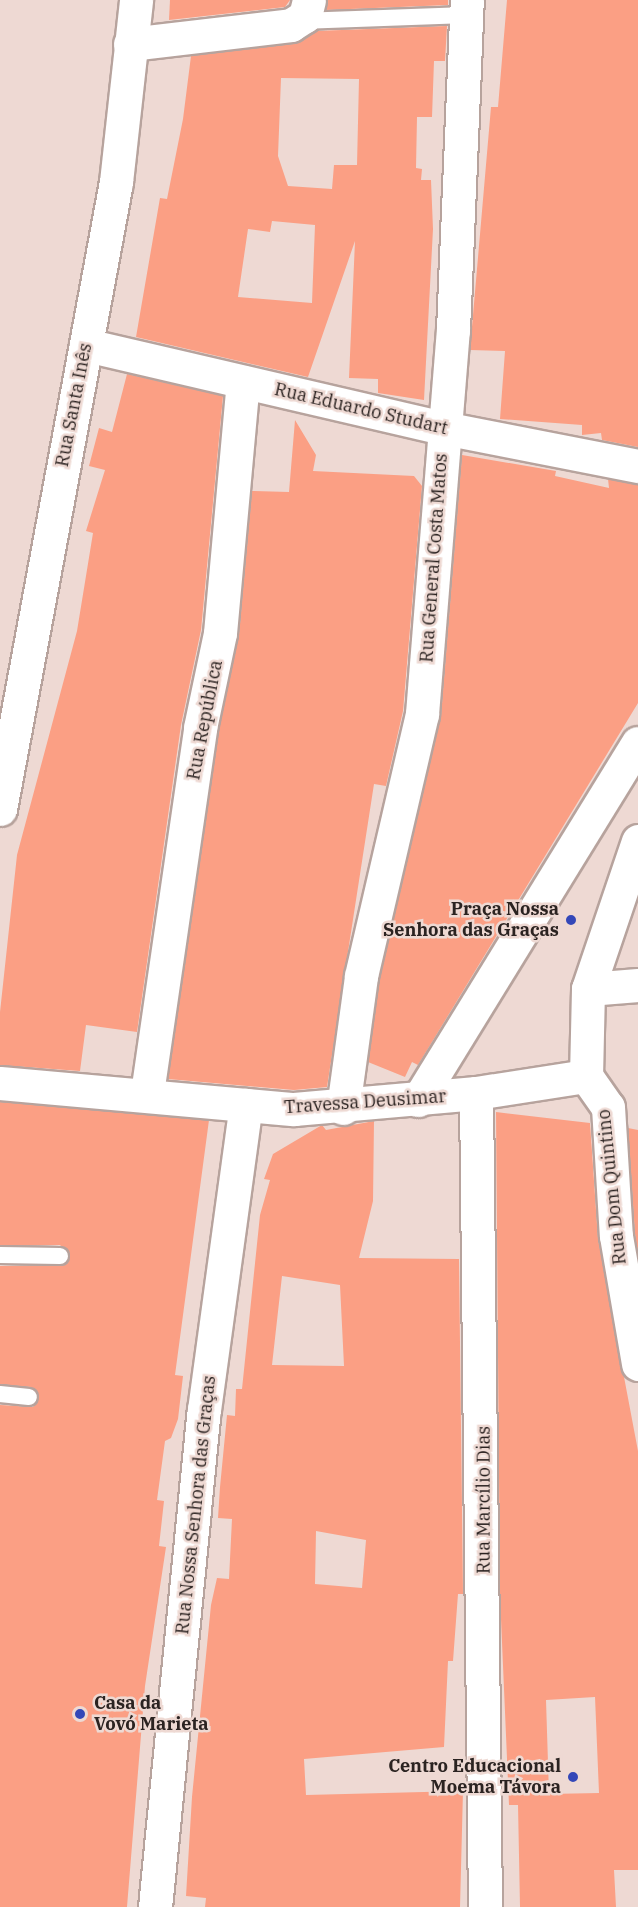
<!DOCTYPE html>
<html>
<head>
<meta charset="utf-8">
<style>
  body { margin:0 }
  #map { position:relative; width:638px; height:1907px; overflow:hidden; background:#eed9d3; font-family:"IBM Plex Serif",serif }
  div>[style] { position:absolute }
  [style*='--x'] { left:calc(var(--x)*1px); top:calc(var(--y)*1px); width:calc(var(--w)*1px); rotate:calc(var(--a)*1deg) }
  .building>* { inset:0; background:#fb9f84 }
  .roads { filter:drop-shadow(2px 0 #b7a39d) drop-shadow(-2px 0 #b7a39d) drop-shadow(0 2px #b7a39d) drop-shadow(0 -2px #b7a39d) }
  .service>* { height:16px; margin:-8px; padding:0 8px; transform-origin:8px; border-radius:8px; background:#fff }
  .minor>* { height:33px; margin:-16.5px; padding:0 16.5px; transform-origin:16.5px; border-radius:16.5px; background:#fff }
  .dots>* { width:16px; height:16px; translate:-50% -50%; box-sizing:border-box; border:3px solid #eed9d3; border-radius:50% }
  span { translate:-50% -50%; white-space:nowrap; text-align:center; line-height:1.15; -webkit-text-stroke:5px #eed9d3; paint-order:stroke }
  .street-label { font-size:18px; color:#2b2321 }
  .poi-label { font-size:18px; color:#2b2321; font-weight:700 }
  .right { translate:-100% -50%; text-align:right }
  .left { translate:0 -50%; text-align:left }
</style>
</head>
<body>
<div id="map">
  <div class="building">
    <i style="clip-path:polygon(170px 0,290px 0,285px 7px,169px 20px)"></i>
    <i style="clip-path:polygon(327px 0,448px 0,448px 5px,326px 10px)"></i>
    <i style="clip-path:polygon(507px 0,638px 0,638px 447px,602px 440px,601px 433px,582px 435px,582px 425px,500px 419px,505px 351px,470px 350px,491px 107px,498px 107px)"></i>
    <i style="clip-path:polygon(evenodd,447px 26px,445px 61px,434px 61px,432px 117px,417px 117px,416px 168px,422px 169px,421px 180px,431px 180px,433px 229px,424px 400px,378px 393px,378px 379px,349px 378px,355px 241px,308px 377px,136px 337px,160px 198px,167px 199px,183px 119px,191px 56px,293px 44px,316px 31px,447px 26px,281px 78px,359px 79px,357px 165px,334px 165px,332px 189px,288px 186px,278px 156px,281px 78px,447px 26px,272px 221px,315px 225px,312px 303px,238px 297px,248px 229px,270px 232px,272px 221px)"></i>
    <i style="clip-path:polygon(127px 374px,223px 396px,201px 630px,181px 725px,137px 1032px,86px 1025px,80px 1071px,0 1065px,0 1012px,17px 855px,77px 631px,93px 533px,86px 531px,105px 470px,89px 466px,99px 428px,112px 432px)"></i>
    <i style="clip-path:polygon(295px 420px,316px 455px,313px 471px,414px 476px,422px 486px,403px 711px,386px 786px,374px 784px,327px 1087px,294px 1090px,168px 1079px,218px 731px,239px 635px,252px 491px,289px 492px)"></i>
    <i style="clip-path:polygon(462px 455px,556px 471px,555px 476px,609px 488px,608px 479px,638px 484px,638px 703px,418px 1065px,412px 1062px,405px 1077px,368px 1062px,379px 979px,441px 716px)"></i>
    <i style="clip-path:polygon(0 1102px,209px 1120px,175px 1375px,183px 1376px,178px 1419px,171px 1438px,165px 1441px,157px 1500px,164px 1501px,159px 1546px,166px 1547px,145px 1686px,127px 1907px,0 1907px,0 1405px,33px 1407px,39px 1397px,31px 1387px,0 1384px,0 1266px,60px 1266px,70px 1256px,60px 1245px,0 1245px)"></i>
    <i style="clip-path:polygon(evenodd,496px 1112px,590px 1123px,598px 1239px,638px 1451px,638px 1870px,614px 1870px,616px 1907px,520px 1907px,518px 1805px,509px 1805px,500px 1596px,496px 1112px,595px 1697px,599px 1793px,549px 1794px,546px 1700px,595px 1697px)"></i>
    <i style="clip-path:polygon(evenodd,374px 1121px,373px 1201px,359px 1258px,459px 1259px,463px 1594px,458px 1594px,453px 1661px,448px 1661px,444px 1747px,304px 1759px,306px 1795px,463px 1791px,460px 1907px,205px 1907px,206px 1898px,186px 1896px,192px 1797px,211px 1605px,217px 1578px,229px 1579px,232px 1519px,218px 1518px,220px 1487px,227px 1415px,235px 1416px,236px 1389px,242px 1389px,260px 1215px,270px 1180px,264px 1179px,273px 1154px,322px 1125px,326px 1130px,374px 1121px,282px 1276px,340px 1285px,344px 1366px,272px 1365px,282px 1276px,374px 1121px,316px 1531px,366px 1540px,362px 1588px,315px 1584px,316px 1531px)"></i>
    <i style="clip-path:polygon(628px 1128px,638px 1130px,638px 1253px,635px 1234px)"></i>
  </div>
  <div class="roads">
    <div class="service">
      <i style="--x:300;--y:21;--w:167;--a:-2.1"></i>
      <i style="--x:0;--y:1255;--w:60;--a:1"></i>
      <i style="--x:0;--y:1394;--w:29;--a:6"></i>
    </div>
    <div class="minor">
      <i style="--x:130;--y:44;--w:162;--a:-6.7"></i>
      <i style="--x:291;--y:25;--w:17;--a:-33"></i>
      <i style="--x:305;--y:16;--w:16;--a:-76"></i>
      <i style="--x:86;--y:345;--w:367;--a:13.1"></i>
      <i style="--x:444;--y:428;--w:198;--a:11.1"></i>
      <i style="--x:0;--y:809;--w:638;--a:-79.52"></i>
      <i style="--x:116;--y:182;--w:183;--a:-83.7"></i>
      <i style="--x:638;--y:841;--w:156;--a:108.7"></i>
      <i style="--x:588;--y:989;--w:87;--a:91.3"></i>
      <i style="--x:586;--y:1076;--w:38;--a:55"></i>
      <i style="--x:608;--y:1107;--w:129;--a:86.5"></i>
      <i style="--x:616;--y:1236;--w:130;--a:80.2"></i>
      <i style="--x:588;--y:989;--w:50;--a:-4.6"></i>
      <i style="--x:0;--y:1083;--w:295;--a:5.1"></i>
      <i style="--x:294;--y:1109;--w:183;--a:-5"></i>
      <i style="--x:476;--y:1093;--w:111;--a:-8.8"></i>
      <i style="--x:147;--y:1093;--w:369;--a:-81.7"></i>
      <i style="--x:200;--y:728;--w:97;--a:-78.1"></i>
      <i style="--x:220;--y:633;--w:252;--a:-84.8"></i>
      <i style="--x:476;--y:1093;--w:814;--a:89.37"></i>
      <i style="--x:418;--y:1100;--w:419;--a:-58.4"></i>
      <i style="--x:343;--y:1108;--w:133;--a:-82.2"></i>
      <i style="--x:361;--y:976;--w:269;--a:-76.9"></i>
      <i style="--x:422;--y:714;--w:385;--a:-85.4"></i>
      <i style="--x:453;--y:330;--w:330;--a:-87.6"></i>
      <i style="--x:155;--y:1907;--w:499;--a:-84.4"></i>
      <i style="--x:204;--y:1410;--w:308;--a:-82.2"></i>
    </div>
  </div>
  <div class="dots">
    <i style="left:571px;top:920px;background:#3347b8"></i>
    <i style="left:80px;top:1714px;background:#3347b8"></i>
    <i style="left:573px;top:1777px;background:#3347b8"></i>
  </div>
  <div class="street-label">
    <span style="left:74px;top:405px;rotate:-79deg">Rua Santa Inês</span>
    <span style="left:361px;top:409px;rotate:13deg">Rua Eduardo Studart</span>
    <span style="left:434px;top:558px;rotate:-86deg">Rua General Costa Matos</span>
    <span style="left:205px;top:720px;rotate:-79deg">Rua República</span>
    <span style="left:365px;top:1102px;rotate:-4deg">Travessa Deusimar</span>
    <span style="left:612px;top:1187px;rotate:-96deg">Rua Dom Quintino</span>
    <span style="left:484px;top:1500px;rotate:-90deg">Rua Marcílio Dias</span>
    <span style="left:196px;top:1505px;rotate:-84deg">Rua Nossa Senhora das Graças</span>
  </div>
  <div class="poi-label">
    <span class="right" style="left:559px;top:920px">Praça Nossa<br>Senhora das Graças</span>
    <span class="left" style="left:94px;top:1714px">Casa da<br>Vovó Marieta</span>
    <span class="right" style="left:561px;top:1777px">Centro Educacional<br>Moema Távora</span>
  </div>
</div>
</body>
</html>
